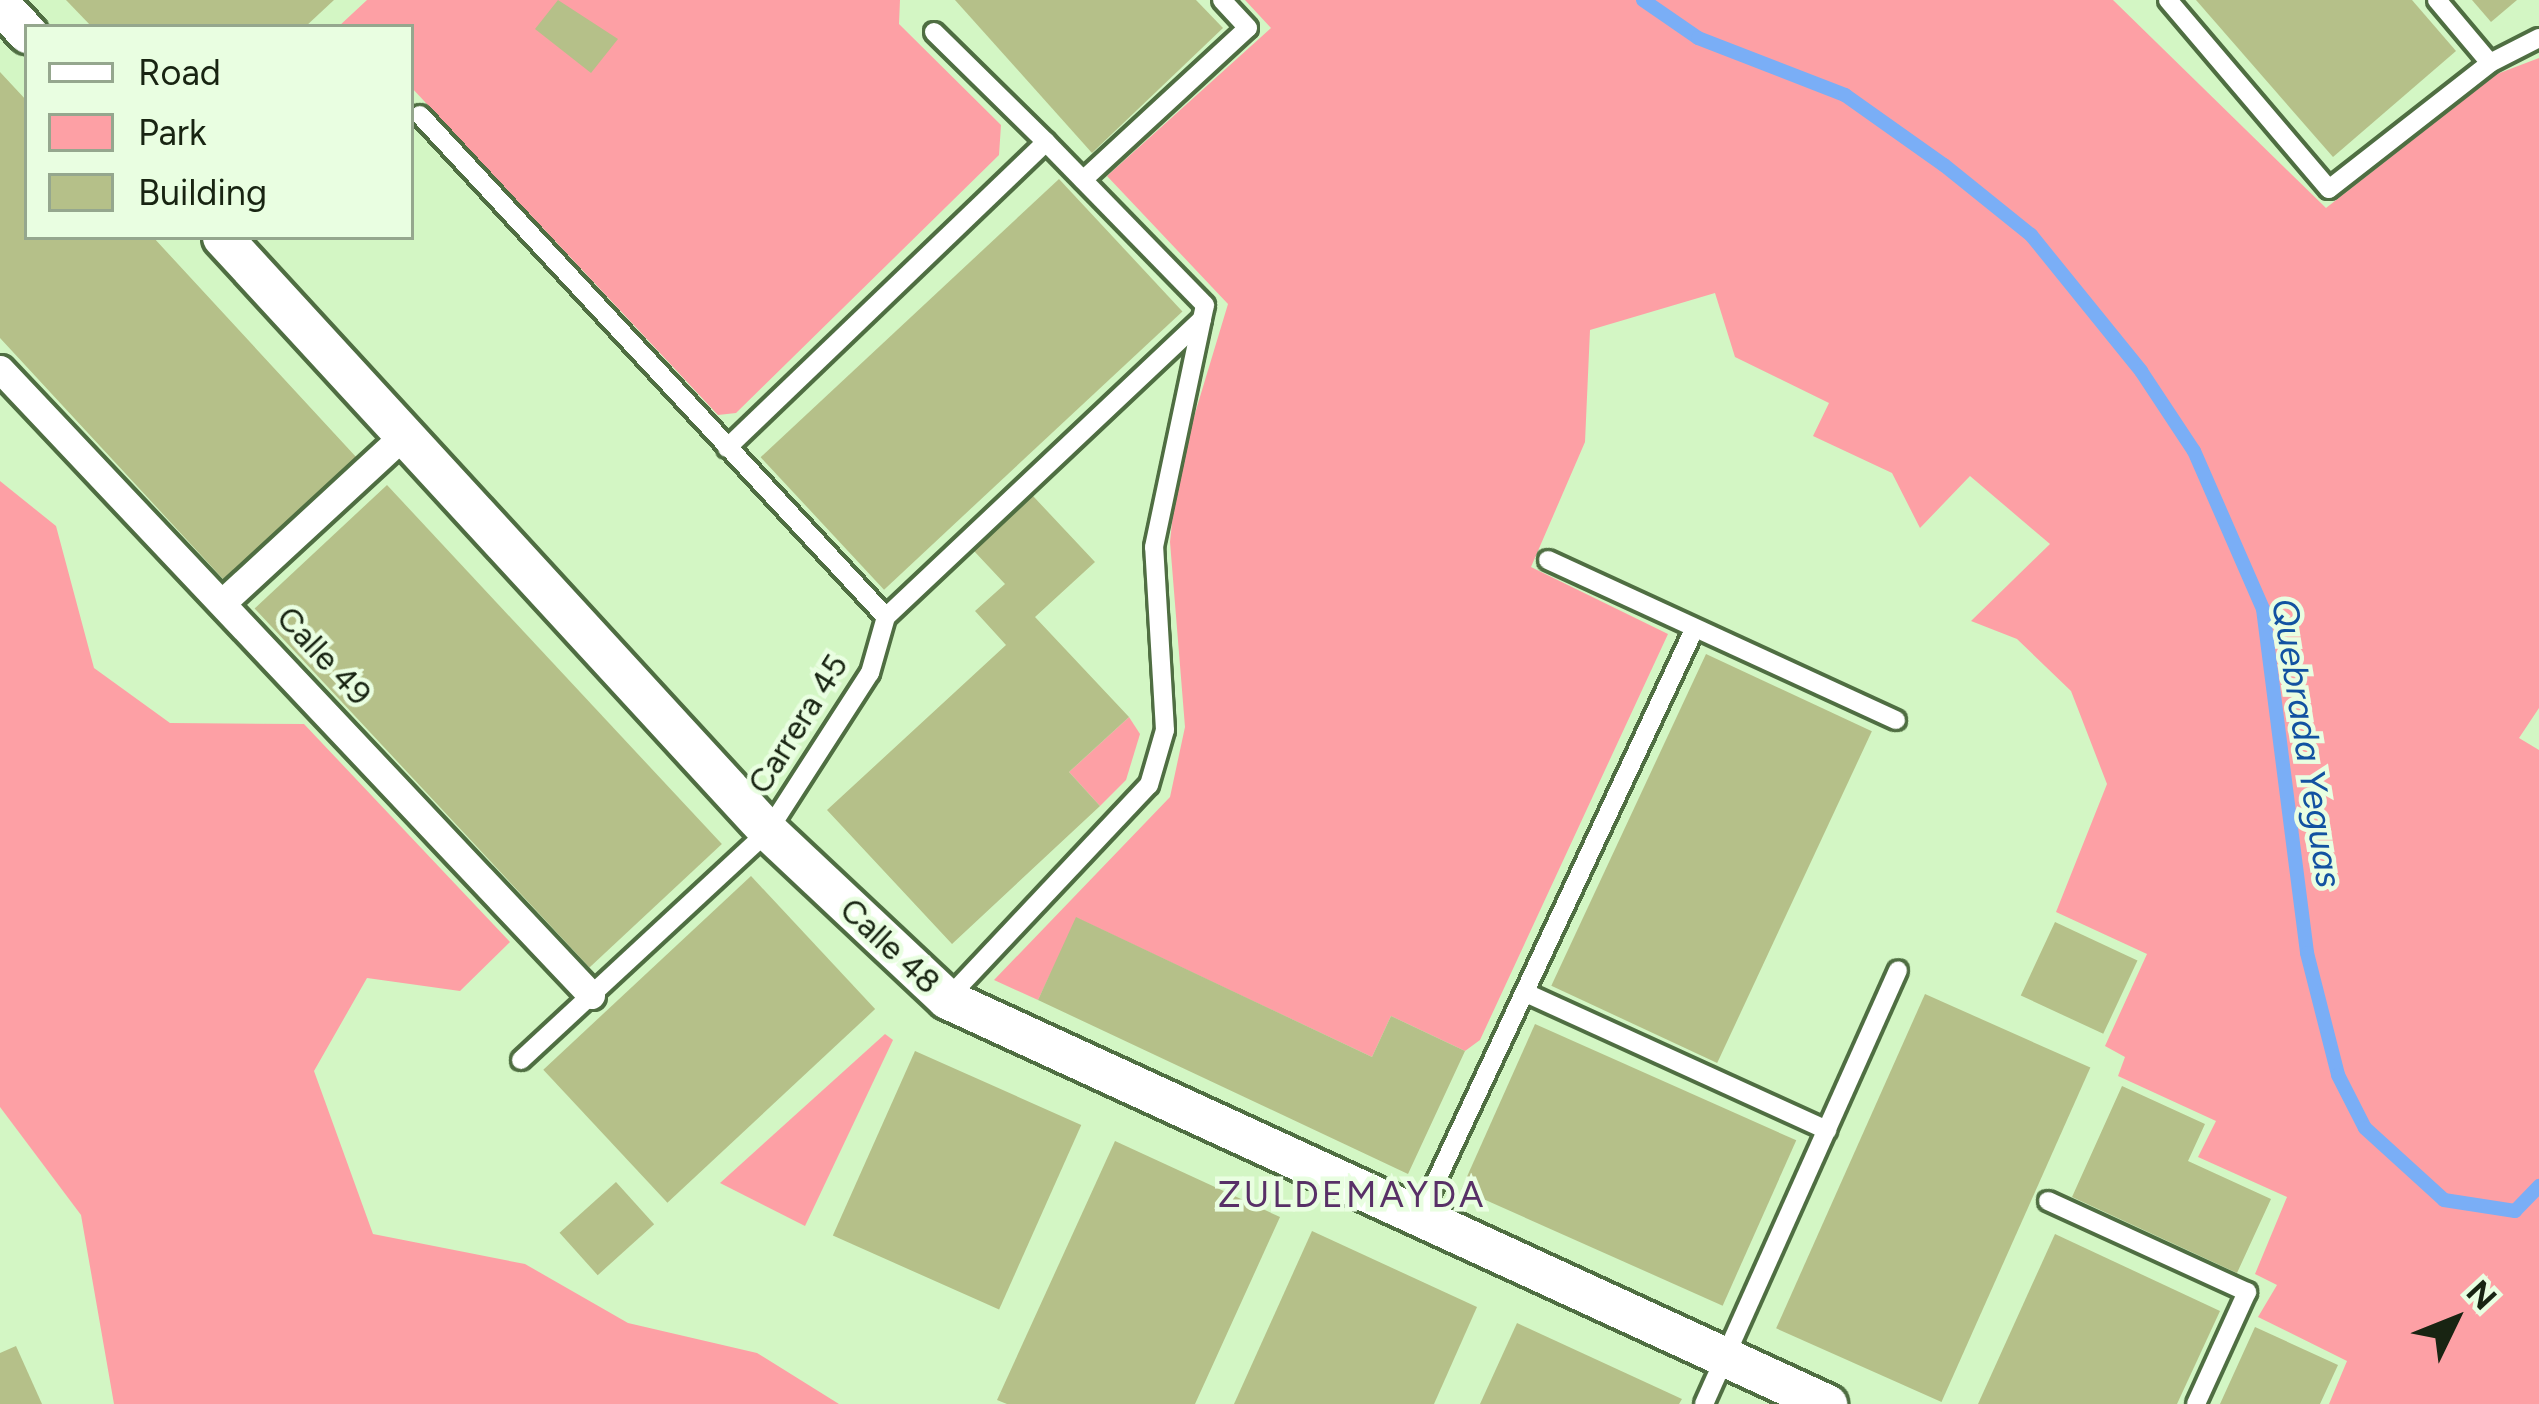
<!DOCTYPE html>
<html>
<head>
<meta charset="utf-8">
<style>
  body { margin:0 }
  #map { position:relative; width:2539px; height:1404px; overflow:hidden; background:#d3f6c4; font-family:Figtree,sans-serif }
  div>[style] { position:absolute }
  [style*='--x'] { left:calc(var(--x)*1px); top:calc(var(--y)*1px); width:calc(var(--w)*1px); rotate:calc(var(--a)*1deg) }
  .green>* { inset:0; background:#fda0a5 }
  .stream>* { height:14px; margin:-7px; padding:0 7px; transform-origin:7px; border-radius:7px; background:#7aaef6 }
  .building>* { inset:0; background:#b5c089; transform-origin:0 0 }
  .roads { filter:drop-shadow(3px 0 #4f6e42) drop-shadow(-3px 0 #4f6e42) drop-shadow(0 3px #4f6e42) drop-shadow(0 -3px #4f6e42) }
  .service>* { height:18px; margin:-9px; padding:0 9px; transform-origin:9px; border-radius:9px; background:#fff }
  .pedestrian>* { height:27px; margin:-13.5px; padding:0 13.5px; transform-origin:13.5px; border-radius:13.5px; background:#fff }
  .minor>* { height:39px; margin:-19.5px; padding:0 19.5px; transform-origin:19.5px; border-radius:19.5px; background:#fff }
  span { translate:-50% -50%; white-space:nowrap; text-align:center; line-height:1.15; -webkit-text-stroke:9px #e9fee1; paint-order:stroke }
  .street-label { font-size:33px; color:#182412 }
  .water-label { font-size:36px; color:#1252a1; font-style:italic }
  .neighbourhood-label { font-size:36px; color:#583067; letter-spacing:3px }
  .legend { position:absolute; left:24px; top:24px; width:390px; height:216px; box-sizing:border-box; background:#e9fee1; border:3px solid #95a78e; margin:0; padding:15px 21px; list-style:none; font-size:36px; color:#182412 }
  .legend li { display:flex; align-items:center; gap:24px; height:60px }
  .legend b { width:60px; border:3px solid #95a78e }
  .north { position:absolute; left:2395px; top:1260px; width:120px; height:120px; -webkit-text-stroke:9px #e9fee1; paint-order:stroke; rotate:47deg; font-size:33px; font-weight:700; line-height:48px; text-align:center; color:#182412 }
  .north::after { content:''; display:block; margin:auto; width:42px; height:54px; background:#182412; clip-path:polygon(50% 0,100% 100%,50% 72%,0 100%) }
</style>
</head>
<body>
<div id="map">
  <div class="green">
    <i style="clip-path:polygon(367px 0,900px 0,899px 24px,1001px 125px,999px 155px,736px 413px,718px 415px,411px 87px,411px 27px,338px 27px)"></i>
    <i style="clip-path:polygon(1245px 0,2113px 0,2326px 208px,2497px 74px,2539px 58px,2539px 708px,2519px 738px,2539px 750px,2539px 1404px,2329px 1404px,2347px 1361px,2258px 1317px,2277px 1285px,2255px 1274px,2287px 1197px,2198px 1157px,2216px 1121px,2118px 1076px,2125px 1057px,2105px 1046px,2147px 954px,2056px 912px,2107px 784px,2071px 691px,2017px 639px,1971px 621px,2050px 544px,1970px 476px,1920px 528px,1892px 473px,1813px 436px,1829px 403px,1735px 357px,1715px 293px,1590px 330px,1585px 442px,1531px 567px,1668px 634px,1480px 1040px,1465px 1051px,1391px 1016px,1372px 1057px,1077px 918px,1038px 1000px,994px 980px,1170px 797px,1185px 727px,1170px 542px,1177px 473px,1228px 304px,1107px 176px,1271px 28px)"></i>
    <i style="clip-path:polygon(0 481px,56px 526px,94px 668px,170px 723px,304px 724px,510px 942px,460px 991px,367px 978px,314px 1071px,373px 1234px,525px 1264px,628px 1323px,757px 1353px,839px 1404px,114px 1404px,81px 1215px,0 1107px)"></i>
    <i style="clip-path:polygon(1129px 717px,1140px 734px,1126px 780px,1100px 806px,1069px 772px)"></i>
    <i style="clip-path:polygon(885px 1034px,893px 1040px,805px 1226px,720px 1183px)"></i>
  </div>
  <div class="stream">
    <i style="--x:1643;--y:0;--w:67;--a:34.6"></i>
    <i style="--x:1698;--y:38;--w:158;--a:21.2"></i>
    <i style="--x:1845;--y:95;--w:121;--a:35.3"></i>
    <i style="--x:1944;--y:165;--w:112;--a:38.8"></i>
    <i style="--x:2031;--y:235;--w:175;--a:51"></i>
    <i style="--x:2141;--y:371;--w:96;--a:56.5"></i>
    <i style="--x:2194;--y:451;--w:172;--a:66.4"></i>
    <i style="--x:2263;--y:609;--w:347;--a:82.7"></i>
    <i style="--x:2307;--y:953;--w:126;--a:75.7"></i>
    <i style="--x:2338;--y:1075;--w:59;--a:63"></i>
    <i style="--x:2365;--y:1128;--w:107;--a:42.3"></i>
    <i style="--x:2444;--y:1200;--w:72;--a:8.8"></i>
    <i style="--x:2515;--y:1211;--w:35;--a:-46"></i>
  </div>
  <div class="building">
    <i style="clip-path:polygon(66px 0,334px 0,305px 27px,92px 27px)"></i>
    <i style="clip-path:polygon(558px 0,618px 39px,591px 73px,535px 29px)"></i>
    <i style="clip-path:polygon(955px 0,1196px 0,1223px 28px,1092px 153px)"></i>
    <i style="clip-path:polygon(2196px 0,2412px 0,2456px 51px,2333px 157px)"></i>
    <i style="clip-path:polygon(2472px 0,2517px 0,2491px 22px)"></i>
    <i style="clip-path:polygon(0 72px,27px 101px,27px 237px,153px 237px,357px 458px,224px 580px,0 338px)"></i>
    <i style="left:1059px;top:179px;width:181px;height:408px;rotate:47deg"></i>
    <i style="left:387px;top:485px;width:491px;height:181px;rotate:47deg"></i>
    <i style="clip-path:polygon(1033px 496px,1095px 562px,1035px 617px,1129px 717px,1069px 772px,1100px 806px,952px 944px,827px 810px,1006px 645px,975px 611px,1005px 584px,974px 551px)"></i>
    <i style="left:1706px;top:654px;width:183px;height:366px;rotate:25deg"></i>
    <i style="left:751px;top:876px;width:182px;height:284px;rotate:47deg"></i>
    <i style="clip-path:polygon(1076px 917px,1372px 1057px,1391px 1016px,1465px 1051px,1408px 1174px,1038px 1000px)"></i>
    <i style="left:2055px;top:922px;width:91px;height:81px;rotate:25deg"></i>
    <i style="left:1925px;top:994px;width:181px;height:366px;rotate:24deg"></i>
    <i style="left:1535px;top:1024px;width:286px;height:181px;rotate:24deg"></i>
    <i style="left:915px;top:1051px;width:182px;height:202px;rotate:24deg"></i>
    <i style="clip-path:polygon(2122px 1086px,2205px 1124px,2188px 1161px,2271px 1199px,2237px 1273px,2072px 1197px)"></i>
    <i style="clip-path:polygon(1115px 1141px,1280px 1217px,1195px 1404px,1007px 1404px,997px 1400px)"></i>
    <i style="left:616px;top:1182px;width:57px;height:76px;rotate:48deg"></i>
    <i style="clip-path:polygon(1312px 1231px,1477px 1307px,1434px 1404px,1234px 1404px)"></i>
    <i style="clip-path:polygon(2055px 1234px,2220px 1311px,2177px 1404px,1978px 1404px)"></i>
    <i style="clip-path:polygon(1517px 1323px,1682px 1399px,1679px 1404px,1480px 1404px)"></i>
    <i style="clip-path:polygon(2255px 1327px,2338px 1365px,2320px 1404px,2220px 1404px)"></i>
    <i style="clip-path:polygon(16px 1346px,42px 1404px,0 1404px,0 1353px)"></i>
  </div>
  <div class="roads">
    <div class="service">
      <i style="--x:2168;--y:0;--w:248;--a:49.6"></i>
      <i style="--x:2329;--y:189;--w:204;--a:-38"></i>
      <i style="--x:2490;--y:63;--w:55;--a:-27"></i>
      <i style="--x:2437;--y:0;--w:82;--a:49.9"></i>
      <i style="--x:934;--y:32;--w:157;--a:44.5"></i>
      <i style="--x:420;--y:115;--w:685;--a:47.13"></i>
      <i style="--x:1083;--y:180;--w:224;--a:-42.7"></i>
      <i style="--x:1248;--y:28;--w:38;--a:-133"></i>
      <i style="--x:1548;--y:560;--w:383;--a:24.7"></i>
      <i style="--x:1526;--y:993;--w:331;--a:24.5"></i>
      <i style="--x:947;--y:999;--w:294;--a:-46.7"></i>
      <i style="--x:1149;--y:785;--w:57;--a:-73.8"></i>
      <i style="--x:1165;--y:730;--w:183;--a:-93.4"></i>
      <i style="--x:1154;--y:547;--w:233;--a:-78.1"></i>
      <i style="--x:521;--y:1060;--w:337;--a:-42.8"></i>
      <i style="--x:768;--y:831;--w:188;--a:-57.2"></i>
      <i style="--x:870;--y:673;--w:58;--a:-74.1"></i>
      <i style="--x:886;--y:617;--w:434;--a:-43.3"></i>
      <i style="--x:1202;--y:319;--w:14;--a:-78"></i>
      <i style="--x:1205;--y:305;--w:228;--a:-134.3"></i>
      <i style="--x:1046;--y:142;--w:442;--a:136.2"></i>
      <i style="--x:2048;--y:1201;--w:219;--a:24.6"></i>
      <i style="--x:2247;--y:1292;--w:123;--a:114.5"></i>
      <i style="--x:1418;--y:1220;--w:649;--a:-64.94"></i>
      <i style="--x:1704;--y:1404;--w:475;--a:-65.9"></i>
    </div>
    <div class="pedestrian">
      <i style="--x:0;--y:369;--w:861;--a:46.65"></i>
      <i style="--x:224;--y:601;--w:249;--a:-42.7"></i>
    </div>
    <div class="minor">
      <i style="--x:0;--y:4;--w:40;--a:47"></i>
      <i style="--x:222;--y:237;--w:807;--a:47.41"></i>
      <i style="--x:768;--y:831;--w:245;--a:43.2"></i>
      <i style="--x:947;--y:999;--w:969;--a:24.71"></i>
    </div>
  </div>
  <div class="street-label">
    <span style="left:324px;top:656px;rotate:47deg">Calle 49</span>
    <span style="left:798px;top:724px;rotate:-58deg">Carrera 45</span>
    <span style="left:890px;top:946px;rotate:43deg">Calle 48</span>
  </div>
  <div class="water-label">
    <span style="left:2307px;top:743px;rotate:81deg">Quebrada Yeguas</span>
  </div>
  <div class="neighbourhood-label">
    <span style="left:1352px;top:1195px">ZULDEMAYDA</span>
  </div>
  <ul class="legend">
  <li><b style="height:15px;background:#fff"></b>Road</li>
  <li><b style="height:33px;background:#fda0a5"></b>Park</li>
  <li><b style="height:33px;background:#b5c089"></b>Building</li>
  </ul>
  <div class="north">N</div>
</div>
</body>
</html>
